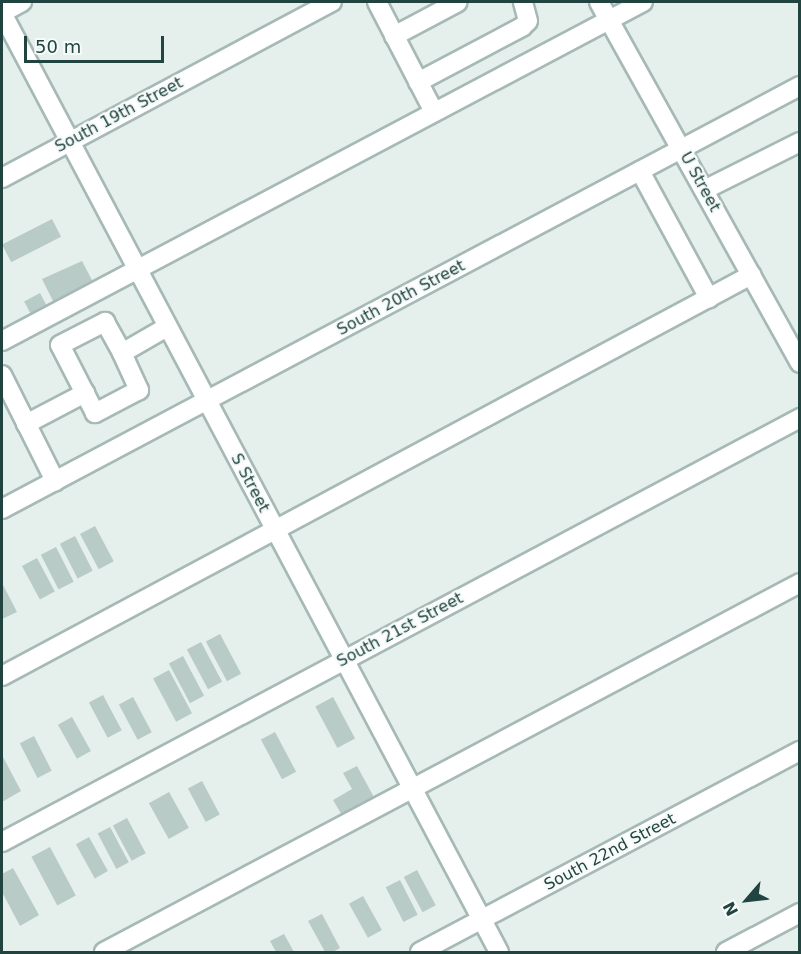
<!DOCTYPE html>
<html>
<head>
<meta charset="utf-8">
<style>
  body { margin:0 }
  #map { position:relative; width:801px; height:954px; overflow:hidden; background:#e5f0ed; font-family:"DejaVu Sans",sans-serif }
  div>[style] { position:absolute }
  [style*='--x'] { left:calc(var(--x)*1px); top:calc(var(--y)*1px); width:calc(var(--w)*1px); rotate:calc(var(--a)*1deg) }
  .building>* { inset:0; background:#b9cbc7; transform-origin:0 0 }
  .roads { filter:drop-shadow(2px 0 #a6b9b6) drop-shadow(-2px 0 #a6b9b6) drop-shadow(0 2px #a6b9b6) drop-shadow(0 -2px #a6b9b6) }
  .minor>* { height:18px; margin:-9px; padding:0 9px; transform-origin:9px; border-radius:9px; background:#fff }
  span { translate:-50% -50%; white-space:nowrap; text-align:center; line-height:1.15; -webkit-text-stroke:4.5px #f6fbf9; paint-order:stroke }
  .street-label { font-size:16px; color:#214441 }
  .frame { position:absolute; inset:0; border:3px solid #214441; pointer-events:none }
  .north { position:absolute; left:717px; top:870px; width:60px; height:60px; -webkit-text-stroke:4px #f6fbf9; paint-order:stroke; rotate:242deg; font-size:16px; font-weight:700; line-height:24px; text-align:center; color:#214441 }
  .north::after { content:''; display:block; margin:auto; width:21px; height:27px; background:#214441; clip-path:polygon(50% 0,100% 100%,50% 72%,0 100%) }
  .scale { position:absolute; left:24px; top:36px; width:140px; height:27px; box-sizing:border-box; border:3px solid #214441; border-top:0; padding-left:8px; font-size:18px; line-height:21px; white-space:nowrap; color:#214441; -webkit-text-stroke:4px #f6fbf9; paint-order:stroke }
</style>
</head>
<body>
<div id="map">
  <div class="building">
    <i style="left:52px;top:219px;width:20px;height:56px;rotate:63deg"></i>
    <i style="clip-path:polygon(82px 261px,93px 282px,55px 305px,42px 279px)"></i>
    <i style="left:40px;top:293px;width:17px;height:18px;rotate:62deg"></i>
    <i style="left:95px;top:526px;width:40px;height:17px;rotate:62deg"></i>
    <i style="left:75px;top:536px;width:39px;height:17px;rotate:63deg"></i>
    <i style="left:56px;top:547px;width:39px;height:17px;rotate:63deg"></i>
    <i style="left:37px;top:558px;width:38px;height:17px;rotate:62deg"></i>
    <i style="clip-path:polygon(2px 583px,17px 612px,2px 619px)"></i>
    <i style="left:220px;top:634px;width:45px;height:16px;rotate:62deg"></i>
    <i style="left:201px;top:642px;width:45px;height:16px;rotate:62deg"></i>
    <i style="left:183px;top:656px;width:45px;height:16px;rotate:62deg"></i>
    <i style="left:169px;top:670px;width:49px;height:18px;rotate:62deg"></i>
    <i style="left:103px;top:695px;width:40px;height:16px;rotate:62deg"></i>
    <i style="left:133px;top:697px;width:40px;height:16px;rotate:62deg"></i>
    <i style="left:333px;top:697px;width:47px;height:20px;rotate:62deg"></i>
    <i style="left:72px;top:717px;width:39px;height:16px;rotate:61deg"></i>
    <i style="left:275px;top:732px;width:45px;height:16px;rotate:62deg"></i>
    <i style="left:34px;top:736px;width:39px;height:16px;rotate:63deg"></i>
    <i style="clip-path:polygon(2px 755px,21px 791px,2px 802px)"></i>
    <i style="clip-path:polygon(357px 766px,375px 799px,343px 817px,333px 800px,352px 789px,343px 773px)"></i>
    <i style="left:202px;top:781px;width:38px;height:16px;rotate:62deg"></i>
    <i style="left:169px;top:792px;width:41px;height:23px;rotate:61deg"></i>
    <i style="left:127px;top:818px;width:40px;height:16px;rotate:62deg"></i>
    <i style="left:110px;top:827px;width:40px;height:14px;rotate:62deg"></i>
    <i style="left:89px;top:837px;width:39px;height:15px;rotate:61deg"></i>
    <i style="left:50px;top:847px;width:55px;height:21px;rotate:62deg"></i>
    <i style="clip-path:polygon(13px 868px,39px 915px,20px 926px,2px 892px,2px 874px)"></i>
    <i style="left:417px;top:870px;width:40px;height:15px;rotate:62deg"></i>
    <i style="left:400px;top:880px;width:39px;height:16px;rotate:63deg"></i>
    <i style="left:363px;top:896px;width:39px;height:16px;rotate:61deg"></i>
    <i style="clip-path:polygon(322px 914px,340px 948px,333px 952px,325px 952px,308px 921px)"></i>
    <i style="clip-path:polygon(284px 934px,294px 952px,276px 952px,270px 941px)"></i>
  </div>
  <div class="roads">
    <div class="minor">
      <i style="--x:377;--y:2;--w:124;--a:62.6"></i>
      <i style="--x:599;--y:2;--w:413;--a:60.9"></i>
      <i style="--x:2;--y:13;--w:1062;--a:62.11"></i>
      <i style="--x:2;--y:13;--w:23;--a:-29"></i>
      <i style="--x:394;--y:36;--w:72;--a:-28"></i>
      <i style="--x:418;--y:82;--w:118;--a:-27.9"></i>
      <i style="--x:522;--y:27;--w:8;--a:-45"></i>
      <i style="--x:528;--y:21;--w:20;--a:-105"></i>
      <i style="--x:640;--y:171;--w:145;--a:61.5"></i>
      <i style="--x:2;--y:178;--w:374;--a:-28.1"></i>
      <i style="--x:704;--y:190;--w:107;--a:-26.6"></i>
      <i style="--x:2;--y:341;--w:725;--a:-27.87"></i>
      <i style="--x:122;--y:353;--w:41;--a:65.3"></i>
      <i style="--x:139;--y:390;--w:50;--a:152.4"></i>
      <i style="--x:95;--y:413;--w:76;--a:-117.2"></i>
      <i style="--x:60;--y:345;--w:51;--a:-27.1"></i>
      <i style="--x:105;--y:322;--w:35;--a:61"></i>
      <i style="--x:122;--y:353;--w:52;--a:-30"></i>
      <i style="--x:2;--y:375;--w:119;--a:63.4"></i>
      <i style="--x:26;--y:424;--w:67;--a:-27.7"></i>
      <i style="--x:2;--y:509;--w:903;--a:-27.93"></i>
      <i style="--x:2;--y:676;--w:850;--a:-28.16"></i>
      <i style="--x:2;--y:842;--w:904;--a:-27.98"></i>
      <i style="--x:104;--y:952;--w:788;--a:-27.93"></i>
      <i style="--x:420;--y:952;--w:430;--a:-27.9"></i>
      <i style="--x:726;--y:952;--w:84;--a:-27.8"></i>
    </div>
  </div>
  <div class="street-label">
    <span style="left:119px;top:115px;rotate:-28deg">South 19th Street</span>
    <span style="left:700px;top:182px;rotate:61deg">U Street</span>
    <span style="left:401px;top:298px;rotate:-28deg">South 20th Street</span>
    <span style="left:250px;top:483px;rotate:62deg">S Street</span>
    <span style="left:400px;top:630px;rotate:-28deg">South 21st Street</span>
    <span style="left:610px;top:852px;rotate:-28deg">South 22nd Street</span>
  </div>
  <div class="frame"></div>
  <div class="north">N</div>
  <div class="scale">50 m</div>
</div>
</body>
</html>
